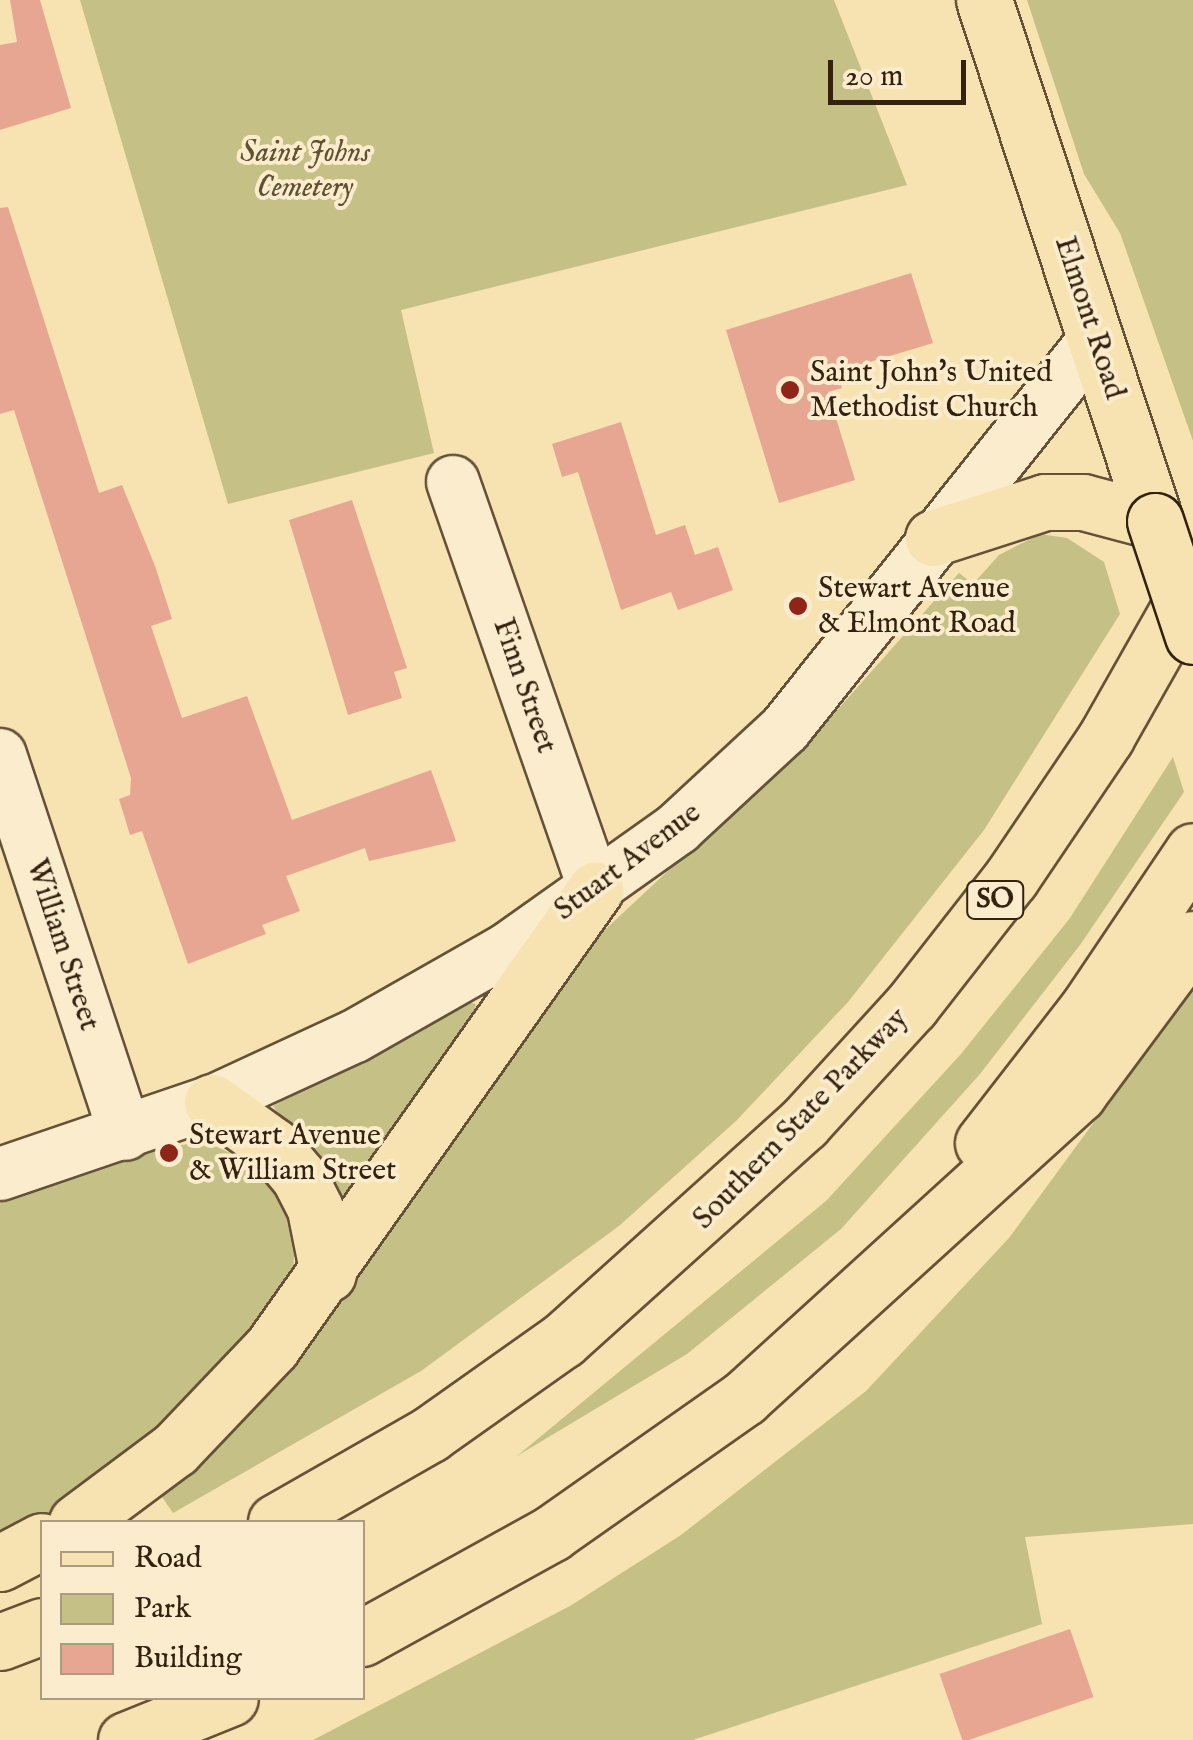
<!DOCTYPE html>
<html>
<head>
<meta charset="utf-8">
<style>
  body { margin:0 }
  #map { position:relative; width:1193px; height:1740px; overflow:hidden; background:#f7e2b1; font-family:"IM FELL English",serif }
  div>[style] { position:absolute }
  [style*='--x'] { left:calc(var(--x)*1px); top:calc(var(--y)*1px); width:calc(var(--w)*1px); rotate:calc(var(--a)*1deg) }
  .green>* { inset:0; background:#c5c086 }
  .building>* { inset:0; background:#e7a692; transform-origin:0 0 }
  .roads { filter:drop-shadow(2px 0 #655138) drop-shadow(-2px 0 #655138) drop-shadow(0 2px #655138) drop-shadow(0 -2px #655138) }
  .minor>* { height:52px; margin:-26px; padding:0 26px; transform-origin:26px; border-radius:26px; background:#faeccc }
  .major>* { height:55px; margin:-27.5px; padding:0 27.5px; transform-origin:27.5px; border-radius:27.5px; background:#f7e2b1 }
  .highway>* { height:55px; margin:-27.5px; padding:0 27.5px; transform-origin:27.5px; border-radius:27.5px; background:#f7e2b1 }
  .bridges { filter:drop-shadow(2px 0 #342110) drop-shadow(-2px 0 #342110) drop-shadow(0 2px #342110) drop-shadow(0 -2px #342110) }
  .major-bridge>* { height:55px; margin:-27.5px; padding:0 27.5px; transform-origin:27.5px; border-radius:27.5px; background:#f7e2b1 }
  .dots>* { width:28px; height:28px; translate:-50% -50%; box-sizing:border-box; border:5px solid #faeccc; border-radius:50% }
  span { translate:-50% -50%; white-space:nowrap; text-align:center; line-height:1.15; -webkit-text-stroke:8px #faeccc; paint-order:stroke }
  .shield-label span { padding:2px 8px; background:#faeccc; border:2px solid; border-radius:8px; -webkit-text-stroke-width:0 }
  .shield-label { font-size:28px; color:#342110; font-weight:700 }
  .park-label { font-size:30px; color:#605133; font-style:italic }
  .street-label { font-size:30px; color:#342110 }
  .poi-label { font-size:30px; color:#342110 }
  .left { translate:0 -50%; text-align:left }
  .legend { position:absolute; left:40px; top:1520px; width:325px; height:180px; box-sizing:border-box; background:#faeccc; border:2px solid #ab9b81; margin:0; padding:12px 18px; list-style:none; font-size:30px; color:#342110 }
  .legend li { display:flex; align-items:center; gap:20px; height:50px }
  .legend b { width:50px; border:2px solid #ab9b81 }
  .scale { position:absolute; left:828px; top:60px; width:138px; height:45px; box-sizing:border-box; border:5px solid #342110; border-top:0; padding-left:12px; font-size:30px; line-height:35px; white-space:nowrap; color:#342110; -webkit-text-stroke:8px #faeccc; paint-order:stroke }
</style>
</head>
<body>
<div id="map">
  <div class="green">
    <i style="clip-path:polygon(80px 0,834px 0,907px 185px,401px 310px,434px 453px,228px 504px)"></i>
    <i style="clip-path:polygon(1027px 0,1193px 0,1193px 441px,1120px 233px,1084px 174px)"></i>
    <i style="clip-path:polygon(1040px 534px,1067px 538px,1104px 562px,1120px 614px,984px 830px,848px 1002px,736px 1121px,619px 1226px,421px 1371px,173px 1513px,160px 1494px,594px 940px,823px 726px,959px 573px,973px 584px,999px 555px)"></i>
    <i style="clip-path:polygon(1173px 757px,1184px 792px,1080px 945px,980px 1074px,841px 1229px,687px 1354px,517px 1456px,826px 1201px,961px 1054px,1070px 918px)"></i>
    <i style="clip-path:polygon(1193px 987px,1193px 1524px,1025px 1537px,1042px 1624px,693px 1740px,313px 1740px,570px 1606px,681px 1535px,866px 1391px,1009px 1238px)"></i>
    <i style="clip-path:polygon(468px 1002px,476px 1004px,474px 1013px,351px 1195px,339px 1200px,273px 1106px)"></i>
    <i style="clip-path:polygon(205px 1141px,267px 1171px,295px 1231px,293px 1277px,179px 1412px,85px 1493px,0 1544px,0 1202px,141px 1152px)"></i>
  </div>
  <div class="building">
    <i style="clip-path:polygon(10px 0,40px 0,71px 108px,0 130px,0 45px,17px 42px)"></i>
    <i style="clip-path:polygon(8px 207px,99px 493px,122px 485px,155px 566px,172px 619px,151px 626px,182px 718px,247px 696px,292px 820px,431px 770px,456px 841px,369px 861px,365px 848px,286px 876px,300px 911px,262px 925px,266px 934px,188px 964px,142px 831px,130px 835px,119px 799px,130px 795px,131px 778px,14px 410px,0 414px,0 208px)"></i>
    <i style="clip-path:polygon(911px 273px,933px 343px,837px 372px,842px 388px,828px 392px,855px 480px,779px 503px,726px 330px)"></i>
    <i style="clip-path:polygon(621px 422px,656px 535px,685px 525px,695px 555px,718px 547px,733px 590px,678px 610px,671px 592px,621px 610px,578px 472px,562px 477px,552px 444px)"></i>
    <i style="clip-path:polygon(352px 500px,407px 668px,394px 672px,402px 698px,348px 715px,289px 520px)"></i>
    <i style="left:1070px;top:1629px;width:72px;height:138px;rotate:71deg"></i>
  </div>
  <div class="roads">
    <div class="minor">
      <i style="--x:453;--y:482;--w:432;--a:70.8"></i>
      <i style="--x:0;--y:755;--w:399;--a:71.7"></i>
      <i style="--x:0;--y:1174;--w:224;--a:-18.8"></i>
      <i style="--x:212;--y:1102;--w:157;--a:-24.8"></i>
      <i style="--x:355;--y:1036;--w:176;--a:-29.6"></i>
      <i style="--x:508;--y:949;--w:209;--a:-35.4"></i>
      <i style="--x:678;--y:828;--w:146;--a:-42.8"></i>
      <i style="--x:785;--y:729;--w:500;--a:-51.5"></i>
    </div>
    <div class="major">
      <i style="--x:984;--y:0;--w:548;--a:71.83"></i>
      <i style="--x:933;--y:538;--w:118;--a:-17.8"></i>
      <i style="--x:1045;--y:502;--w:38;--a:0"></i>
      <i style="--x:1083;--y:502;--w:74;--a:14.8"></i>
    </div>
    <div class="highway">
      <i style="--x:212;--y:1102;--w:75;--a:35.8"></i>
      <i style="--x:273;--y:1146;--w:40;--a:50"></i>
      <i style="--x:299;--y:1177;--w:36;--a:63"></i>
      <i style="--x:315;--y:1209;--w:66;--a:78.7"></i>
      <i style="--x:983;--y:1143;--w:170;--a:-52.2"></i>
      <i style="--x:1087;--y:1009;--w:190;--a:-56.1"></i>
      <i style="--x:77;--y:1522;--w:122;--a:-36.7"></i>
      <i style="--x:175;--y:1449;--w:141;--a:-46.4"></i>
      <i style="--x:272;--y:1347;--w:560;--a:-54.75"></i>
      <i style="--x:276;--y:1522;--w:177;--a:-29.7"></i>
      <i style="--x:430;--y:1434;--w:163;--a:-35.3"></i>
      <i style="--x:563;--y:1340;--w:324;--a:-42"></i>
      <i style="--x:804;--y:1123;--w:159;--a:-47.6"></i>
      <i style="--x:911;--y:1006;--w:162;--a:-52"></i>
      <i style="--x:1011;--y:878;--w:170;--a:-56"></i>
      <i style="--x:1106;--y:737;--w:177;--a:-60.5"></i>
      <i style="--x:0;--y:1563;--w:47;--a:-27.6"></i>
      <i style="--x:362;--y:1638;--w:217;--a:-28.9"></i>
      <i style="--x:552;--y:1533;--w:235;--a:-35.1"></i>
      <i style="--x:744;--y:1398;--w:452;--a:-42.3"></i>
      <i style="--x:1078;--y:1094;--w:193;--a:-53.4"></i>
      <i style="--x:0;--y:1642;--w:45;--a:-20.9"></i>
      <i style="--x:126;--y:1740;--w:112;--a:-22"></i>
    </div>
  </div>
  <div class="bridges">
    <div class="major-bridge">
      <i style="--x:1155;--y:521;--w:121;--a:71.7"></i>
    </div>
  </div>
  <div class="dots">
    <i style="left:790px;top:390px;background:#8f2418"></i>
    <i style="left:798px;top:606px;background:#8f2418"></i>
    <i style="left:169px;top:1153px;background:#8f2418"></i>
  </div>
  <div class="shield-label">
    <span style="left:995px;top:900px">SO</span>
  </div>
  <div class="park-label">
    <span style="left:305px;top:170px">Saint Johns<br>Cemetery</span>
  </div>
  <div class="street-label">
    <span style="left:1089px;top:318px;rotate:72deg">Elmont Road</span>
    <span style="left:524px;top:686px;rotate:71deg">Finn Street</span>
    <span style="left:628px;top:862px;rotate:-37deg">Stuart Avenue</span>
    <span style="left:62px;top:945px;rotate:72deg">William Street</span>
    <span style="left:801px;top:1119px;rotate:-46deg">Southern State Parkway</span>
  </div>
  <div class="poi-label">
    <span class="left" style="left:810px;top:390px">Saint John's United<br>Methodist Church</span>
    <span class="left" style="left:818px;top:606px">Stewart Avenue<br>&amp; Elmont Road</span>
    <span class="left" style="left:189px;top:1153px">Stewart Avenue<br>&amp; William Street</span>
  </div>
  <ul class="legend">
  <li><b style="height:12px;background:#f7e2b1"></b>Road</li>
  <li><b style="height:28px;background:#c5c086"></b>Park</li>
  <li><b style="height:28px;background:#e7a692"></b>Building</li>
  </ul>
  <div class="scale">20 m</div>
</div>
</body>
</html>
